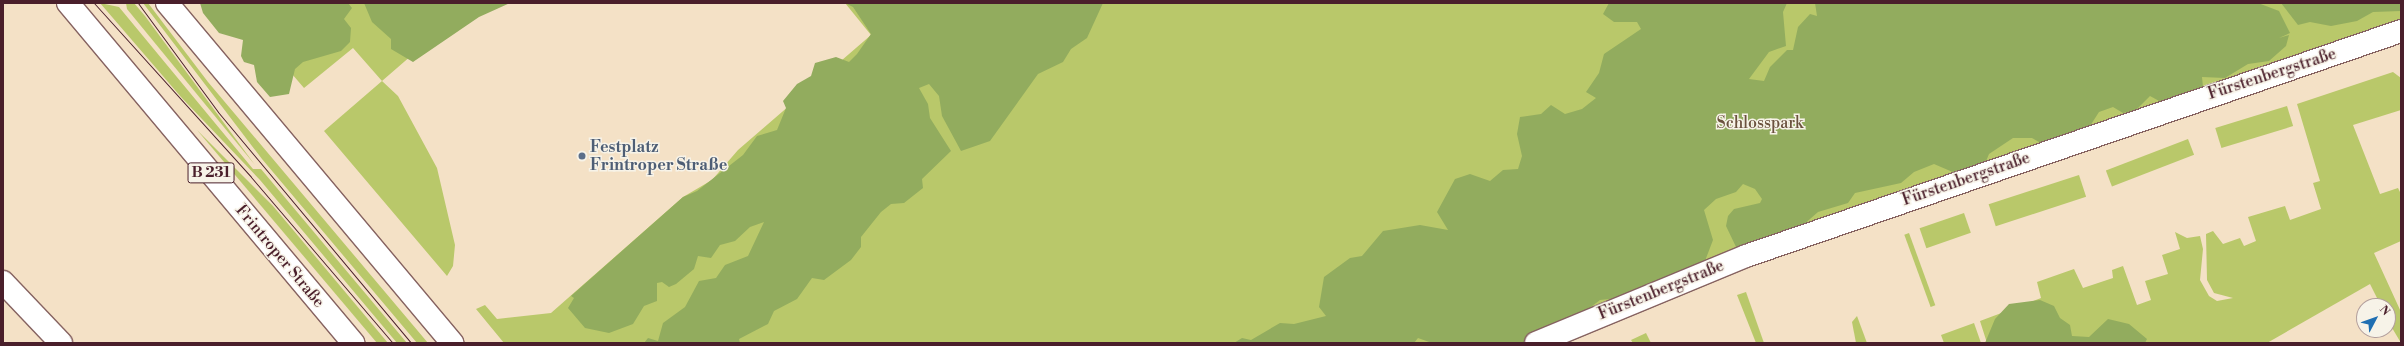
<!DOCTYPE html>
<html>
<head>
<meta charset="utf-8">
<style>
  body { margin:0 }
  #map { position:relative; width:2404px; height:346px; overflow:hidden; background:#f4e1c6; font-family:"Libre Bodoni",serif }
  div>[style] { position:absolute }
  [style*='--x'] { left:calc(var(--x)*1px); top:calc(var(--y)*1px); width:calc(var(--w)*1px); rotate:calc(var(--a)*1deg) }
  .green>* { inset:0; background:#b9c86a; transform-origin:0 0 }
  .forest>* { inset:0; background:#92ac5e }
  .roads { filter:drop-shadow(1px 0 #866361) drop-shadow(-1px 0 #866361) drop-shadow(0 1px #866361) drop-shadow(0 -1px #866361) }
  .street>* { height:22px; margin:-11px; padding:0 11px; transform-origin:11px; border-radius:11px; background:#fff }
  .primary>* { height:22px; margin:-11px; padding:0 11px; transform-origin:11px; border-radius:11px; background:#fff }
  .tram>* { height:1px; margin:-0.5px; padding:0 0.5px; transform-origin:0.5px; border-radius:0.5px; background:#4a1f2b }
  .dots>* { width:11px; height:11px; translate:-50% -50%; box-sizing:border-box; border:2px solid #f7f3e8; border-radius:50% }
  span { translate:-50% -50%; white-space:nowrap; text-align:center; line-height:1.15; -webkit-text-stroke:3px #f7f3e8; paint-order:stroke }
  .shield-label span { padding:1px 3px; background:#f7f3e8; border:1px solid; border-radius:3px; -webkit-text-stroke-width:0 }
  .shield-label { font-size:15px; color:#4a1f2b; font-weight:700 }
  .street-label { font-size:16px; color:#4a1f2b }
  .park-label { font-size:16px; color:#6b523e }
  .service-label { font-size:16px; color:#4e5e75; font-weight:700 }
  .left { translate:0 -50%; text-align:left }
  .frame { position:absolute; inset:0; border:4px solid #4a1f2b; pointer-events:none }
  .north { position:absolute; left:2356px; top:298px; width:40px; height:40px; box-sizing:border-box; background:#f7f3e8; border:1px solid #b29e9c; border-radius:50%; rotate:49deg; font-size:11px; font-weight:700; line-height:16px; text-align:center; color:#4a1f2b }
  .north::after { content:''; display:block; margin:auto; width:14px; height:18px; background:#1f6fb2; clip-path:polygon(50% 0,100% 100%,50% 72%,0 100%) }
</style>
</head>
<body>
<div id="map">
  <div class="green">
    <i style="clip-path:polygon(100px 3px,119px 7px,253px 169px,261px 169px,407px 343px,397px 343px,260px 180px,181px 97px)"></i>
    <i style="clip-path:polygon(126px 3px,134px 3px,145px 16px,255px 165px,127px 9px)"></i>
    <i style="clip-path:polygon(143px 3px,148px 3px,208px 82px,428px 343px,417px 343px,262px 159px)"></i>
    <i style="clip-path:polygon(231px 3px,472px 3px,382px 81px,398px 96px,437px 168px,455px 245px,453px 266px,447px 276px,324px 131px,382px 81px,353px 48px,304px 88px)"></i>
    <i style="clip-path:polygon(845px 3px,2401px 3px,2401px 31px,1536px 343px,504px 343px,476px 309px,485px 305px,497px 319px,551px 313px,683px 197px,712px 180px,738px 150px,871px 35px)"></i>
    <i style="clip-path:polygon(2393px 72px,2401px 78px,2401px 110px,2353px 125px,2380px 194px,2398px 188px,2401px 194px,2401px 241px,2374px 253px,2401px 312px,2401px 343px,2388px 321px,2388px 306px,2381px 306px,2370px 284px,2267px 343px,1987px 343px,1980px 321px,2041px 298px,2037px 282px,2074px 269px,2083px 288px,2113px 278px,2112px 270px,2123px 266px,2137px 305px,2151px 300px,2145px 281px,2168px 274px,2162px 255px,2180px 249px,2175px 232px,2187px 238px,2200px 236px,2203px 249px,2200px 280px,2209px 296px,2217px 301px,2233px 298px,2214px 293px,2207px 280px,2206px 234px,2213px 231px,2223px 244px,2240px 238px,2244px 246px,2256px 241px,2248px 217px,2285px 206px,2290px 220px,2321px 209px,2313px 183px,2320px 181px,2297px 104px)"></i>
    <i style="left:2287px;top:106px;width:21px;height:75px;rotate:73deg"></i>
    <i style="clip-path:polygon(197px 130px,273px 206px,388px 343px,377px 343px)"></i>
    <i style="left:2188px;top:139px;width:17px;height:88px;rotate:69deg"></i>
    <i style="left:2079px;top:175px;width:23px;height:95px;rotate:72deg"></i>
    <i style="left:1964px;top:213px;width:21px;height:47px;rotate:71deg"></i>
    <i style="left:1909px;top:233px;width:77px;height:5px;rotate:70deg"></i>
    <i style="clip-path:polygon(1746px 292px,1764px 343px,1756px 343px,1737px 295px)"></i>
    <i style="clip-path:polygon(1857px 316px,1867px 343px,1856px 343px,1852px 322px)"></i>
    <i style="clip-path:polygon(1974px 323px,1981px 343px,1944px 343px,1941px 335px)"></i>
    <i style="clip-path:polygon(1646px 333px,1651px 343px,1633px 343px,1631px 340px)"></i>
  </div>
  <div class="forest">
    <i style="clip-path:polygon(200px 3px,348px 3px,352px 8px,344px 19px,351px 28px,350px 42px,341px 51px,303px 62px,295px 69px,289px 94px,270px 97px,257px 82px,254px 65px,244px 62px,241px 56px,243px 40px,219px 33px,203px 13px)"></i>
    <i style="clip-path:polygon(364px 3px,510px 3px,479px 17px,413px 62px,391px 49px,391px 39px,372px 22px)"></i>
    <i style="clip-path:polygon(845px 3px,1103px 3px,1087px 38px,1071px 49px,1063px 62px,1038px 74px,990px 141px,961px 151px,942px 116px,939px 96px,929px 84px,919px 88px,928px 104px,930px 118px,951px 151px,922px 179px,923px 188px,904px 203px,891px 204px,881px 212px,861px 237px,861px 247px,851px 260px,824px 280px,812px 278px,797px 299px,774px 311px,768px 324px,739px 339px,740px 343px,644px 343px,648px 338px,658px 341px,663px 323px,685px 307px,699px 281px,716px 278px,725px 265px,748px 256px,764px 222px,750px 227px,735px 241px,720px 245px,711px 258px,698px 256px,694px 269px,676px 284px,669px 287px,662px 282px,657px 283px,657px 301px,644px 306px,633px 324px,609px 333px,585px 328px,568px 308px,574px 298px,571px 296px,683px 197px,697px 191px,743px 155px,757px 136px,777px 130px,786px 108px,783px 101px,797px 84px,811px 76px,815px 63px,836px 57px,849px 62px,857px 54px,871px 34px,853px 7px)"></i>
    <i style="clip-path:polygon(1609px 3px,1787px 3px,1783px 12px,1786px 46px,1769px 52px,1749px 79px,1764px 81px,1770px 67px,1787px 50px,1793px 50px,1798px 27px,1810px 14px,1817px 16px,1815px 3px,2258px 3px,2279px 11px,2290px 33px,2279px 38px,2289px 35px,2286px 46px,2269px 61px,2248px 64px,2225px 78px,2202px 77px,2203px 87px,2194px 94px,2161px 102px,2150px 96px,2136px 110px,2123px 113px,2113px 107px,2099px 112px,2083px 137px,2046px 146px,2032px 138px,2013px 138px,1989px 154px,1984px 166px,1955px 173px,1934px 164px,1914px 172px,1901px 183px,1855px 193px,1848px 203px,1818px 212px,1802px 226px,1737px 249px,1726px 226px,1728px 216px,1734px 209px,1760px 203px,1762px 199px,1755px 189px,1743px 184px,1736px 192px,1716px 199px,1704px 210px,1713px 240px,1705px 261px,1619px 298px,1600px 300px,1566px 326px,1552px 343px,1432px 343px,1418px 338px,1414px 343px,1234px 343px,1242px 338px,1251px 340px,1280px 323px,1294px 324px,1326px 316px,1319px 307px,1324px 277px,1350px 258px,1362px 256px,1383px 231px,1420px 225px,1448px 230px,1437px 212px,1455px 179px,1470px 174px,1490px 181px,1503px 170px,1518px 169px,1522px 156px,1517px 134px,1520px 117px,1541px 114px,1551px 105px,1565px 114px,1582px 109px,1596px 98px,1586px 92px,1599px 73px,1604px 54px,1641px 29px,1637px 22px,1614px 22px,1603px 14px)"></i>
    <i style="clip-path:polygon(2281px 3px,2401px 3px,2401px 11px,2373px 12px,2357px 21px,2331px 26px,2310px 22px,2298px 25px)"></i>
    <i style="clip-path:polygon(2040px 300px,2054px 306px,2060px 318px,2070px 325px,2072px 336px,2089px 337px,2108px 319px,2129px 324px,2147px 339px,2145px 343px,1985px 343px,1995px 319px,2009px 304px)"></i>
  </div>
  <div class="roads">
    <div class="street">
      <i style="--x:3;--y:282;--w:84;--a:46.4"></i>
      <i style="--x:1536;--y:343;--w:227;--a:-22.5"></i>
      <i style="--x:1746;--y:256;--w:693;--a:-18.96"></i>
    </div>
    <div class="primary">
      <i style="--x:68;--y:3;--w:444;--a:50"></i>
      <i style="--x:167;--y:3;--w:444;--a:50"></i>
    </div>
  </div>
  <div class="tram">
    <i style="--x:94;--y:3;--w:234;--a:47.9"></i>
    <i style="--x:251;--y:177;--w:218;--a:49.5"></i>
    <i style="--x:138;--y:3;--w:135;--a:53.7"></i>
    <i style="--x:218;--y:112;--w:301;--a:50.1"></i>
  </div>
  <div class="dots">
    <i style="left:582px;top:156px;background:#5c6f8a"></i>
  </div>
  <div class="shield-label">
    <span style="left:211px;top:173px">B 231</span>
  </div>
  <div class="street-label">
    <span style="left:2272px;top:74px;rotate:-18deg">Fürstenbergstraße</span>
    <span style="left:1966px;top:179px;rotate:-19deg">Fürstenbergstraße</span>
    <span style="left:280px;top:256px;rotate:50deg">Frintroper Straße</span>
    <span style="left:1661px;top:290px;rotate:-22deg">Fürstenbergstraße</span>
  </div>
  <div class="park-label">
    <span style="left:1760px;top:123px">Schlosspark</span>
  </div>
  <div class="service-label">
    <span class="left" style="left:590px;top:156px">Festplatz<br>Frintroper Straße</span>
  </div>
  <div class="frame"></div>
  <div class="north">N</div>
</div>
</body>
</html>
